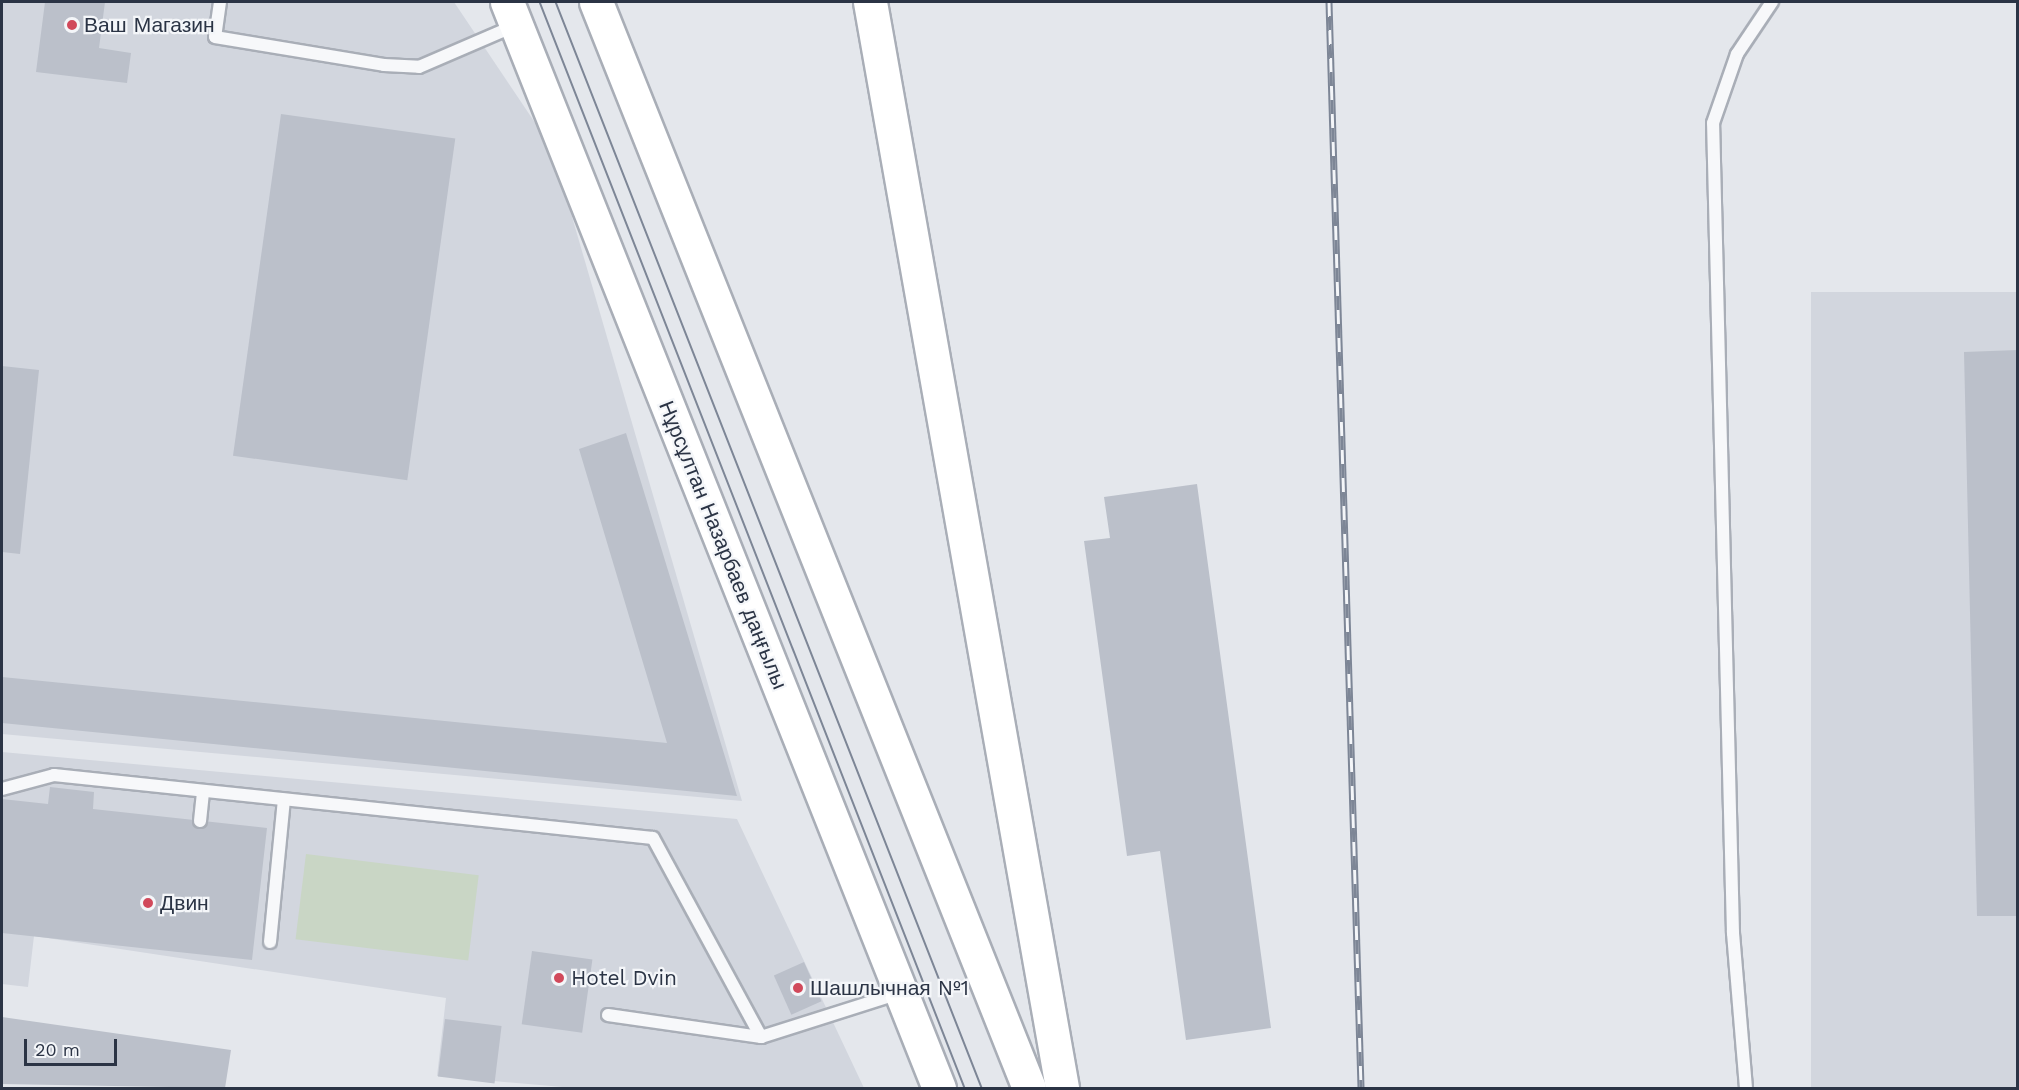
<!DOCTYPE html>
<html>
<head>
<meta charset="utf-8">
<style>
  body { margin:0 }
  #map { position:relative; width:2019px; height:1090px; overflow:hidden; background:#e4e7ec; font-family:"Work Sans",sans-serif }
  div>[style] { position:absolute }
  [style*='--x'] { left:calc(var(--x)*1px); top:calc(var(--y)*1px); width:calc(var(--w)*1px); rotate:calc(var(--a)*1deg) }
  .built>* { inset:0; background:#d2d6de; transform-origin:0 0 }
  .green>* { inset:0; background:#c9d6c5; transform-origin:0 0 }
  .building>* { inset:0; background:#bbc0ca; transform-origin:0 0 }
  .roads { filter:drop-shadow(2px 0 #a9aeb7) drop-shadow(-2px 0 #a9aeb7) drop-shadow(0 2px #a9aeb7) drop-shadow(0 -2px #a9aeb7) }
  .lane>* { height:12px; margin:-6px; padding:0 6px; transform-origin:6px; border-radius:6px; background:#f7f8fa }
  .secondary>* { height:33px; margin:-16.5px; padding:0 16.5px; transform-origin:16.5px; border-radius:16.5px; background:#fff }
  .primary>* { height:33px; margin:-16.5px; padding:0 16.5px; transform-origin:16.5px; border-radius:16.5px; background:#fff }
  .tram>* { height:1.5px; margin:-0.75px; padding:0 0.75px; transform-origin:0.75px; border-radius:0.75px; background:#7d8696 }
  .rail>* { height:7px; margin-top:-3.5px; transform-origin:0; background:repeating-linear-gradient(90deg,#f4f6f9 0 14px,#7d8696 0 28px); box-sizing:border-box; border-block:2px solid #7d8696 }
  .dots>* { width:16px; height:16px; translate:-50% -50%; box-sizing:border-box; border:3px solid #f4f6f9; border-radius:50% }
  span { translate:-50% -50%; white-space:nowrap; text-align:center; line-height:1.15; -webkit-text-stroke:4.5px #f4f6f9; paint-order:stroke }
  .poi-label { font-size:21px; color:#2b3445 }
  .left { translate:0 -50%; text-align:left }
  .street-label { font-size:21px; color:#2b3445 }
  .frame { position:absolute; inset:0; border:3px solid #2b3445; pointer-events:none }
  .scale { position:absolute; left:24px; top:1039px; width:93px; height:27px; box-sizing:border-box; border:3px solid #2b3445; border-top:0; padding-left:8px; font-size:18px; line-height:21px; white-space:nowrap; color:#2b3445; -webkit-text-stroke:4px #f4f6f9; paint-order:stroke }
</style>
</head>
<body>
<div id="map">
  <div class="built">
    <i style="clip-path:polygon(2px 2px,454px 2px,552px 148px,742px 801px,2px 734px)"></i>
    <i style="left:2017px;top:292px;width:796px;height:206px;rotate:90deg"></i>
    <i style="clip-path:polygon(2px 752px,737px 819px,864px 1088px,574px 1088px,437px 1076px,446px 998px,34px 936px,28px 987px,2px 984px)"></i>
  </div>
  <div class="green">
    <i style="left:306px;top:854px;width:174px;height:86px;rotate:7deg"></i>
  </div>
  <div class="building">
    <i style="clip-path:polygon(45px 2px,105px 2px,99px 48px,131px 53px,127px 83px,36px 72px)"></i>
    <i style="left:281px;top:114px;width:176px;height:345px;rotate:8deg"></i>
    <i style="clip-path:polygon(2018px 350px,2018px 916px,1977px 916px,1964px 352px)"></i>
    <i style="clip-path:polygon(2px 366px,39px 370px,20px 554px,2px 552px)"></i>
    <i style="clip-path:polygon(626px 433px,737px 796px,2px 723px,2px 677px,667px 743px,579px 449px)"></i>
    <i style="clip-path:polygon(1197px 484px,1271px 1028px,1186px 1040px,1160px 851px,1127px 856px,1084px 541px,1110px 538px,1104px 497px)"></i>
    <i style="clip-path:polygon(50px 787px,94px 792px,93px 809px,267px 828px,252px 960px,2px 933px,2px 799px,48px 804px)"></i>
    <i style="left:532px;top:951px;width:61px;height:74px;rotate:8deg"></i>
    <i style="left:804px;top:962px;width:43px;height:33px;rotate:66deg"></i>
    <i style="clip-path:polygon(2px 1017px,231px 1050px,225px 1088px,2px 1084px)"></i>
    <i style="left:445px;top:1019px;width:57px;height:58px;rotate:7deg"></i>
  </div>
  <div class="roads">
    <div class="lane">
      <i style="--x:220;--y:2;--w:35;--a:98"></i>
      <i style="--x:215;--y:37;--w:171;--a:9.4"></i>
      <i style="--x:384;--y:65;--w:35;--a:3"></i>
      <i style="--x:419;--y:67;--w:103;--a:-23.3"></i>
      <i style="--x:2;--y:789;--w:54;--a:-15.1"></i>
      <i style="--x:54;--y:775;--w:602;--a:6"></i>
      <i style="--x:653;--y:838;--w:226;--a:61.5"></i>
      <i style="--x:761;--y:1037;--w:146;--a:-17.6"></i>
      <i style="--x:200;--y:821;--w:30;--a:-84"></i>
      <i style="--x:270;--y:942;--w:143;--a:-84.4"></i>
      <i style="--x:608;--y:1015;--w:155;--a:8.2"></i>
      <i style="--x:1746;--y:1088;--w:156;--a:-94.8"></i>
      <i style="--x:1733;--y:933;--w:810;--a:-91.41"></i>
      <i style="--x:1713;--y:123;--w:73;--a:-70.8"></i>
      <i style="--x:1737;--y:54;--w:63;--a:-56.1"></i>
    </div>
    <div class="secondary">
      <i style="--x:870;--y:2;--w:1103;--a:79.97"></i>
    </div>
    <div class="primary">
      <i style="--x:507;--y:2;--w:1169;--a:68.31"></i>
      <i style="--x:596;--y:2;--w:1169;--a:68.26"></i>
    </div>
  </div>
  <div class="tram">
    <i style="--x:540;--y:2;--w:1166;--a:68.63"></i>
    <i style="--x:556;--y:2;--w:1167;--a:68.58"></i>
  </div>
  <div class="rail">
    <i style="--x:1329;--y:2;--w:1086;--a:88.31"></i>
  </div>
  <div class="dots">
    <i style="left:72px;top:25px;background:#d1495b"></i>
    <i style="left:148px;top:903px;background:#d1495b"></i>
    <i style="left:559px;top:978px;background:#d1495b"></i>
    <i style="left:798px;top:988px;background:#d1495b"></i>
  </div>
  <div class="poi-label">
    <span class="left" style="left:84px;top:25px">Ваш Магазин</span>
    <span class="left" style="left:160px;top:903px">Двин</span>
    <span class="left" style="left:571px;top:978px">Hotel Dvin</span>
    <span class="left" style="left:810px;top:988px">Шашлычная №1</span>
  </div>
  <div class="street-label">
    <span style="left:723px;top:545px;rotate:68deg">Нұрсұлтан Назарбаев даңғылы</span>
  </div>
  <div class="frame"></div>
  <div class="scale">20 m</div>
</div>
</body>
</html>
